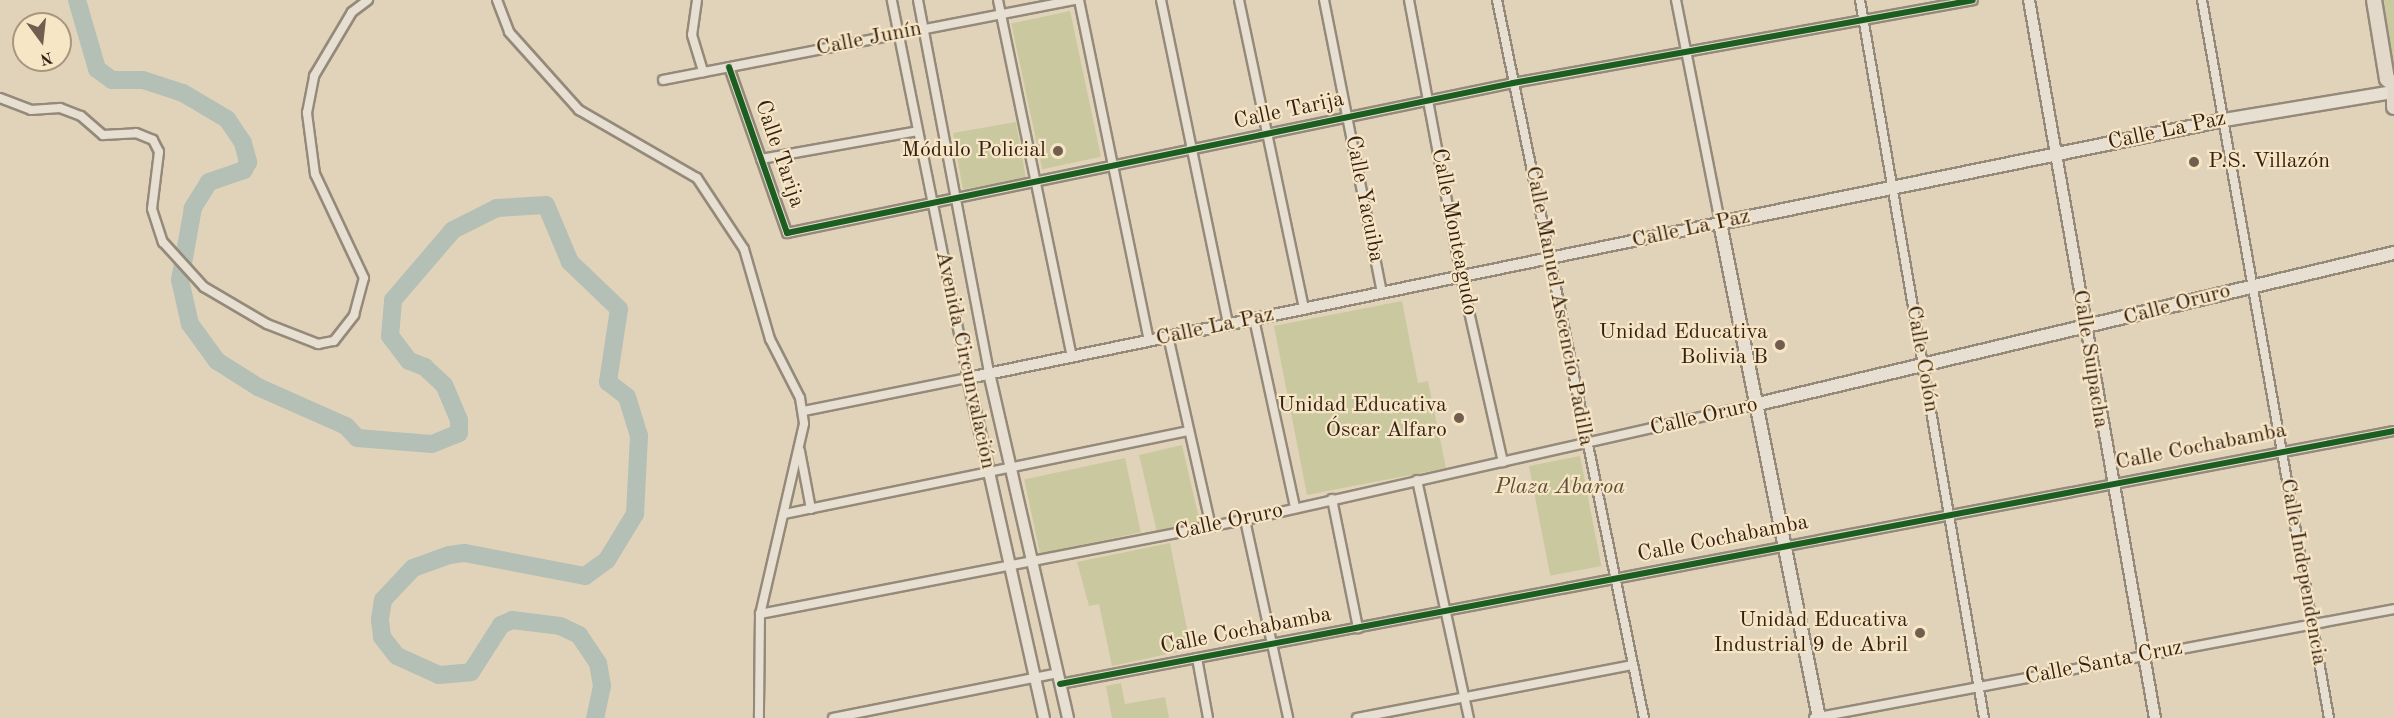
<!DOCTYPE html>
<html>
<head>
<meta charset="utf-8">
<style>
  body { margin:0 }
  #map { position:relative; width:2394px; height:718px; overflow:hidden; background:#e1d3b9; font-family:"Old Standard TT",serif }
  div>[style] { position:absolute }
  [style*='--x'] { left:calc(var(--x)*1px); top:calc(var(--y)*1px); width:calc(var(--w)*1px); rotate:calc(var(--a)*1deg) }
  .green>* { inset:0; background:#cac89f; transform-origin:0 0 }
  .river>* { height:18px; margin:-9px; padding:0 9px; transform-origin:9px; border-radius:9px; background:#b4bfb6 }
  .roads { filter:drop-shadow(2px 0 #958a7a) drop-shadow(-2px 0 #958a7a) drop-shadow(0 2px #958a7a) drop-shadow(0 -2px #958a7a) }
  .minor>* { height:8px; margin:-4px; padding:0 4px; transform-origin:4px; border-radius:4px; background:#e6dfd2 }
  .tertiary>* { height:10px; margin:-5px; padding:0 5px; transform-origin:5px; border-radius:5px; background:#e6dfd2 }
  .secondary>* { height:12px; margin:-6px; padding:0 6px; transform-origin:6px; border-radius:6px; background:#e6dfd2 }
  .trunk>* { height:14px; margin:-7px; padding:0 7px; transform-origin:7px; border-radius:7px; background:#e2d9ca }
  .cycleway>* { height:6px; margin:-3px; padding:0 3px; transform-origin:3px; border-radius:3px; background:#1b5e20 }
  .dots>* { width:16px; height:16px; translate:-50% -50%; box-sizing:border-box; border:3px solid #f7e6c6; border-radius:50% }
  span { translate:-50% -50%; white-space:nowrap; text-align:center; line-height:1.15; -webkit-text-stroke:4.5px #f7e6c6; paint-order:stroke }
  .street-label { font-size:22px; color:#341f14 }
  .poi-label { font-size:22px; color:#341f14 }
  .right { translate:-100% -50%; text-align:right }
  .left { translate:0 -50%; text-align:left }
  .park-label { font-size:22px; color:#5c4f37; font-style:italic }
  .north { position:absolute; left:12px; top:12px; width:60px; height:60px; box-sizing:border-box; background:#f7e6c6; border:2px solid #a9967f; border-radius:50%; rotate:165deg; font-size:16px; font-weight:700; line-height:24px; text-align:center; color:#341f14 }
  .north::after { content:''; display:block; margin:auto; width:21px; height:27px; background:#715e4e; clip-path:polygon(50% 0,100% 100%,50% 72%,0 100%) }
</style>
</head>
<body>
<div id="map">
  <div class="green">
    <i style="clip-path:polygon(2382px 0,2394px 0,2394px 71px)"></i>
    <i style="left:1070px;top:11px;width:149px;height:60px;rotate:78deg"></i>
    <i style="left:1016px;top:122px;width:57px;height:64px;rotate:80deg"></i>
    <i style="clip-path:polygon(1402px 301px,1418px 383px,1428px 381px,1446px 468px,1307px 495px,1274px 326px)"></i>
    <i style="left:1182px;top:445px;width:79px;height:44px;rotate:77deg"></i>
    <i style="left:1580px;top:456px;width:112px;height:52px;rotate:79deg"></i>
    <i style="left:1125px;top:458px;width:76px;height:103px;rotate:78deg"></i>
    <i style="clip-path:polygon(1170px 543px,1191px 649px,1112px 666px,1099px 604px,1089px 606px,1077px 562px)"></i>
    <i style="clip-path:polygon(1121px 683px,1125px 704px,1165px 697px,1169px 718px,1112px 718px,1106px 686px)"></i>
  </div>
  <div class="river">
    <i style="--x:77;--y:0;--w:72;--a:73.8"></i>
    <i style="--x:97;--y:69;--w:19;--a:36"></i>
    <i style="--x:112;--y:80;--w:31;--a:0"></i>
    <i style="--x:143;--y:80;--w:42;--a:18"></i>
    <i style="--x:183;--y:93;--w:51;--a:30.6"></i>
    <i style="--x:227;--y:119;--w:29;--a:56"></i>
    <i style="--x:243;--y:143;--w:20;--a:75"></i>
    <i style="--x:248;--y:162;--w:9;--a:117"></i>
    <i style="--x:244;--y:170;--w:37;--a:161"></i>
    <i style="--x:209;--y:182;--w:31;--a:122"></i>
    <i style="--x:193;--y:208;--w:73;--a:100.2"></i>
    <i style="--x:180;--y:280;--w:45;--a:77.2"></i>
    <i style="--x:190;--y:324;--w:46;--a:53.9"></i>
    <i style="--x:217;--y:361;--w:49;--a:32.4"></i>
    <i style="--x:258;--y:387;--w:96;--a:23.9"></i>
    <i style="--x:346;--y:426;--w:16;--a:47"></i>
    <i style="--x:357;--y:438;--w:75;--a:4.6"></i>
    <i style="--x:432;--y:444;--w:29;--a:-22"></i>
    <i style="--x:459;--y:433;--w:13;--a:-90"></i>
    <i style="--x:459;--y:420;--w:38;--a:-113"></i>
    <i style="--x:444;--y:385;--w:26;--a:-137"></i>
    <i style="--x:425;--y:367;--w:17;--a:-159"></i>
    <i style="--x:409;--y:361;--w:31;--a:-127"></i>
    <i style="--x:390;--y:336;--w:36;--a:-85"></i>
    <i style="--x:393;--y:300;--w:92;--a:-49.4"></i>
    <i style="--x:453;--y:230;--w:49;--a:-26.6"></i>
    <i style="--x:497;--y:208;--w:49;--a:-3.5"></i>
    <i style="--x:546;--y:205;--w:62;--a:67.2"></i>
    <i style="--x:570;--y:262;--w:68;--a:43.8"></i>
    <i style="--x:619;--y:309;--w:74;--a:98.6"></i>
    <i style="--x:608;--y:382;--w:24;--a:38"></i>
    <i style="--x:627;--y:397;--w:41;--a:72.9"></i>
    <i style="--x:639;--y:436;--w:78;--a:92.9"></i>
    <i style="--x:635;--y:514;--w:54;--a:121.3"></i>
    <i style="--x:607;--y:560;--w:27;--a:144"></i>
    <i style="--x:585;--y:576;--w:123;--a:-169.2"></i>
    <i style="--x:464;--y:553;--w:15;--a:172"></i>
    <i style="--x:449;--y:555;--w:38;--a:160"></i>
    <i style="--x:413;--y:568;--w:44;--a:133.2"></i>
    <i style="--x:383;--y:600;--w:20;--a:99"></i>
    <i style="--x:380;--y:620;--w:17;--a:83"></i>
    <i style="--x:382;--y:637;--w:24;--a:52"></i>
    <i style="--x:397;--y:656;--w:46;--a:24.3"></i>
    <i style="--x:439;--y:675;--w:32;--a:-5"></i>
    <i style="--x:471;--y:672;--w:56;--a:-57.4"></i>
    <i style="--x:501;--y:625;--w:12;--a:-24"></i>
    <i style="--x:512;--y:620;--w:48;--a:7.1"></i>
    <i style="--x:560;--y:626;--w:21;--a:25"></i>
    <i style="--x:579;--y:635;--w:34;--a:56"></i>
    <i style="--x:598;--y:663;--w:23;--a:80"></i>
    <i style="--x:602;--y:686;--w:33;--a:102"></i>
  </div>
  <div class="roads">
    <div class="minor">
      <i style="--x:497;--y:0;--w:34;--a:69"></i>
      <i style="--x:509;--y:32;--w:105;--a:48.1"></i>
      <i style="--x:579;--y:110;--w:136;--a:30"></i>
      <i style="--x:697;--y:178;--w:85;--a:56.5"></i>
      <i style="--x:744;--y:249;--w:94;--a:73.9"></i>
      <i style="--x:770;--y:339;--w:66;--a:63"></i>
      <i style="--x:800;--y:398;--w:26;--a:81"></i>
      <i style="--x:804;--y:424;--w:195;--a:103"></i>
      <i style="--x:760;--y:614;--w:104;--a:90.6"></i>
      <i style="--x:697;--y:0;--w:35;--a:98"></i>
      <i style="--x:692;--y:35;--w:39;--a:73"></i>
      <i style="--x:918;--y:0;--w:380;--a:79.2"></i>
      <i style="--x:998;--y:0;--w:364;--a:78.3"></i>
      <i style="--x:1079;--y:0;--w:347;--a:78.4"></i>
      <i style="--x:1161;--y:0;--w:331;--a:78.3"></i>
      <i style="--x:1239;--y:0;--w:315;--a:78.1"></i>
      <i style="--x:1324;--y:0;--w:298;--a:78.8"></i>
      <i style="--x:1409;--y:0;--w:281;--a:79.3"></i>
      <i style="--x:1461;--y:276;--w:191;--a:77.3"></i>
      <i style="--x:1497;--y:0;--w:733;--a:78.43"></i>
      <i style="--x:1676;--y:0;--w:227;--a:78.8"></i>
      <i style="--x:1860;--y:0;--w:729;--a:80.2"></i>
      <i style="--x:2202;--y:0;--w:729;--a:79.97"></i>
      <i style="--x:729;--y:67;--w:176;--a:70.7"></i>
      <i style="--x:787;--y:233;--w:741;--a:-11.67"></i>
      <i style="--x:1513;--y:83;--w:467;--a:-10.2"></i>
      <i style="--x:663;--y:80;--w:420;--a:-11"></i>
      <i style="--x:0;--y:98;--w:33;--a:21"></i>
      <i style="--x:31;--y:110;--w:29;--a:-4"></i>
      <i style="--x:60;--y:108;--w:22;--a:21"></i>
      <i style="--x:81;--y:116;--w:29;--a:41"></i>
      <i style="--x:103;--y:135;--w:33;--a:-3"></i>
      <i style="--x:136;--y:133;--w:18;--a:22"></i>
      <i style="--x:153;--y:140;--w:13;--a:63"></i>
      <i style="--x:159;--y:152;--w:57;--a:97"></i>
      <i style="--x:152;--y:209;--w:35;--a:72"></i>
      <i style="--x:163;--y:242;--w:61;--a:47.7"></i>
      <i style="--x:204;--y:287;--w:73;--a:30.4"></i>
      <i style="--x:267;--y:324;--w:55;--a:21.4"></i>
      <i style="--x:318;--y:344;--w:16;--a:-11"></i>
      <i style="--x:334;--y:341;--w:33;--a:-52"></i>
      <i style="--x:354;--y:315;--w:38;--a:-75"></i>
      <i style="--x:364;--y:278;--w:115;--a:-115.2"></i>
      <i style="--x:315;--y:174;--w:62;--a:-97.5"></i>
      <i style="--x:307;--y:113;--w:38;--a:-79"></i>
      <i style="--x:314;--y:76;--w:74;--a:-59.3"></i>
      <i style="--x:352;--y:12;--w:20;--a:-37"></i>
      <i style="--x:761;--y:159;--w:159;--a:-10.1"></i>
      <i style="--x:1254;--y:319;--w:192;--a:77.7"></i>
      <i style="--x:1168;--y:336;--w:196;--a:77.3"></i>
      <i style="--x:804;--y:411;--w:167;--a:-11.4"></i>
      <i style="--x:968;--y:378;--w:386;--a:-101.4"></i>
      <i style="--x:800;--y:451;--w:59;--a:79.3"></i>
      <i style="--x:1417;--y:480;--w:244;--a:77.7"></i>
      <i style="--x:1332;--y:499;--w:132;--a:78.6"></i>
      <i style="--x:784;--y:514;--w:413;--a:-11.6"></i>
      <i style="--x:1245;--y:520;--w:203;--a:77.7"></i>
      <i style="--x:760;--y:614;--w:494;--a:-11"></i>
      <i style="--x:1245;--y:520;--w:526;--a:-12.74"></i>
      <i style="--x:1197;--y:658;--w:61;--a:79.6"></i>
      <i style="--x:1060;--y:684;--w:1358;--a:-10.74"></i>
      <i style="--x:833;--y:718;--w:229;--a:-11.3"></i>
      <i style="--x:1357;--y:718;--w:281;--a:-10.9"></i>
      <i style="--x:1814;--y:718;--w:590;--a:-10.64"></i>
    </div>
    <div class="tertiary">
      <i style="--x:2029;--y:0;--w:729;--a:80.05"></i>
      <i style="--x:989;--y:373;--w:354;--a:77.1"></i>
      <i style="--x:1044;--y:718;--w:348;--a:-102.6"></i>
      <i style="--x:968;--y:378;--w:768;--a:-11.65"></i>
    </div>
    <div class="secondary">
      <i style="--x:1758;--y:404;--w:654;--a:-13.36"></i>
      <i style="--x:1819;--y:718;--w:505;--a:-101.31"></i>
      <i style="--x:1720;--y:223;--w:514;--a:-11.55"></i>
      <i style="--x:2224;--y:120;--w:172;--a:-9.4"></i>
    </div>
    <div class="trunk">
      <i style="--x:2374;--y:0;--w:80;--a:80.7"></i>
      <i style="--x:2387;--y:79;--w:9;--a:41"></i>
      <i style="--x:2394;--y:94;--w:13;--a:90"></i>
    </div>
  </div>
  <div class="cycleway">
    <i style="--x:729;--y:67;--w:176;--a:70.7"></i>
    <i style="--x:787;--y:233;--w:741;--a:-11.67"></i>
    <i style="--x:1513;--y:83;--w:467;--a:-10.2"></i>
    <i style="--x:1060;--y:684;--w:1358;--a:-10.74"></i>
  </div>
  <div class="dots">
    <i style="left:1058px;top:151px;background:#715e4e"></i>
    <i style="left:2194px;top:162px;background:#715e4e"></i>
    <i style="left:1780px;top:345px;background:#715e4e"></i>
    <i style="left:1459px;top:418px;background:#715e4e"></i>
    <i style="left:1920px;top:633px;background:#715e4e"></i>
  </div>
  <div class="street-label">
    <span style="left:869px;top:39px;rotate:-11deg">Calle Junín</span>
    <span style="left:1289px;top:111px;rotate:-12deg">Calle Tarija</span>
    <span style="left:2167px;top:131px;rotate:-12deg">Calle La Paz</span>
    <span style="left:779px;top:154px;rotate:71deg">Calle Tarija</span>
    <span style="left:1364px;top:199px;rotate:79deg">Calle Yacuiba</span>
    <span style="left:1691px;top:229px;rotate:-12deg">Calle La Paz</span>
    <span style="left:1454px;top:232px;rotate:79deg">Calle Monteagudo</span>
    <span style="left:2177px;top:305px;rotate:-15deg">Calle Oruro</span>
    <span style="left:1559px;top:306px;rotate:79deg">Calle Manuel Ascencio Padilla</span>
    <span style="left:1215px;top:327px;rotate:-12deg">Calle La Paz</span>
    <span style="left:1922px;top:359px;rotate:80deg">Calle Colón</span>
    <span style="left:2090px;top:359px;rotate:81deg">Calle Suipacha</span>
    <span style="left:965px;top:360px;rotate:78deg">Avenida Circunvalación</span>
    <span style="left:1704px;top:417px;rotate:-13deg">Calle Oruro</span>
    <span style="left:2201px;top:447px;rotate:-11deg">Calle Cochabamba</span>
    <span style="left:1229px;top:522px;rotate:-12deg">Calle Oruro</span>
    <span style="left:1723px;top:539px;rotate:-11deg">Calle Cochabamba</span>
    <span style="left:2303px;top:572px;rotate:80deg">Calle Independencia</span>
    <span style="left:1246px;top:631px;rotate:-11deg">Calle Cochabamba</span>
    <span style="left:2104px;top:663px;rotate:-11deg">Calle Santa Cruz</span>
  </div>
  <div class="poi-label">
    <span class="right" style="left:1046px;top:151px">Módulo Policial</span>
    <span class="left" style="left:2208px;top:162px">P.S. Villazón</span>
    <span class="right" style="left:1768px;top:345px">Unidad Educativa<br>Bolivia B</span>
    <span class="right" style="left:1447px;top:418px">Unidad Educativa<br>Óscar Alfaro</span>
    <span class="right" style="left:1908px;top:633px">Unidad Educativa<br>Industrial 9 de Abril</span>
  </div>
  <div class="park-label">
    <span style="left:1560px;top:488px">Plaza Abaroa</span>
  </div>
  <div class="north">N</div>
</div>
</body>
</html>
